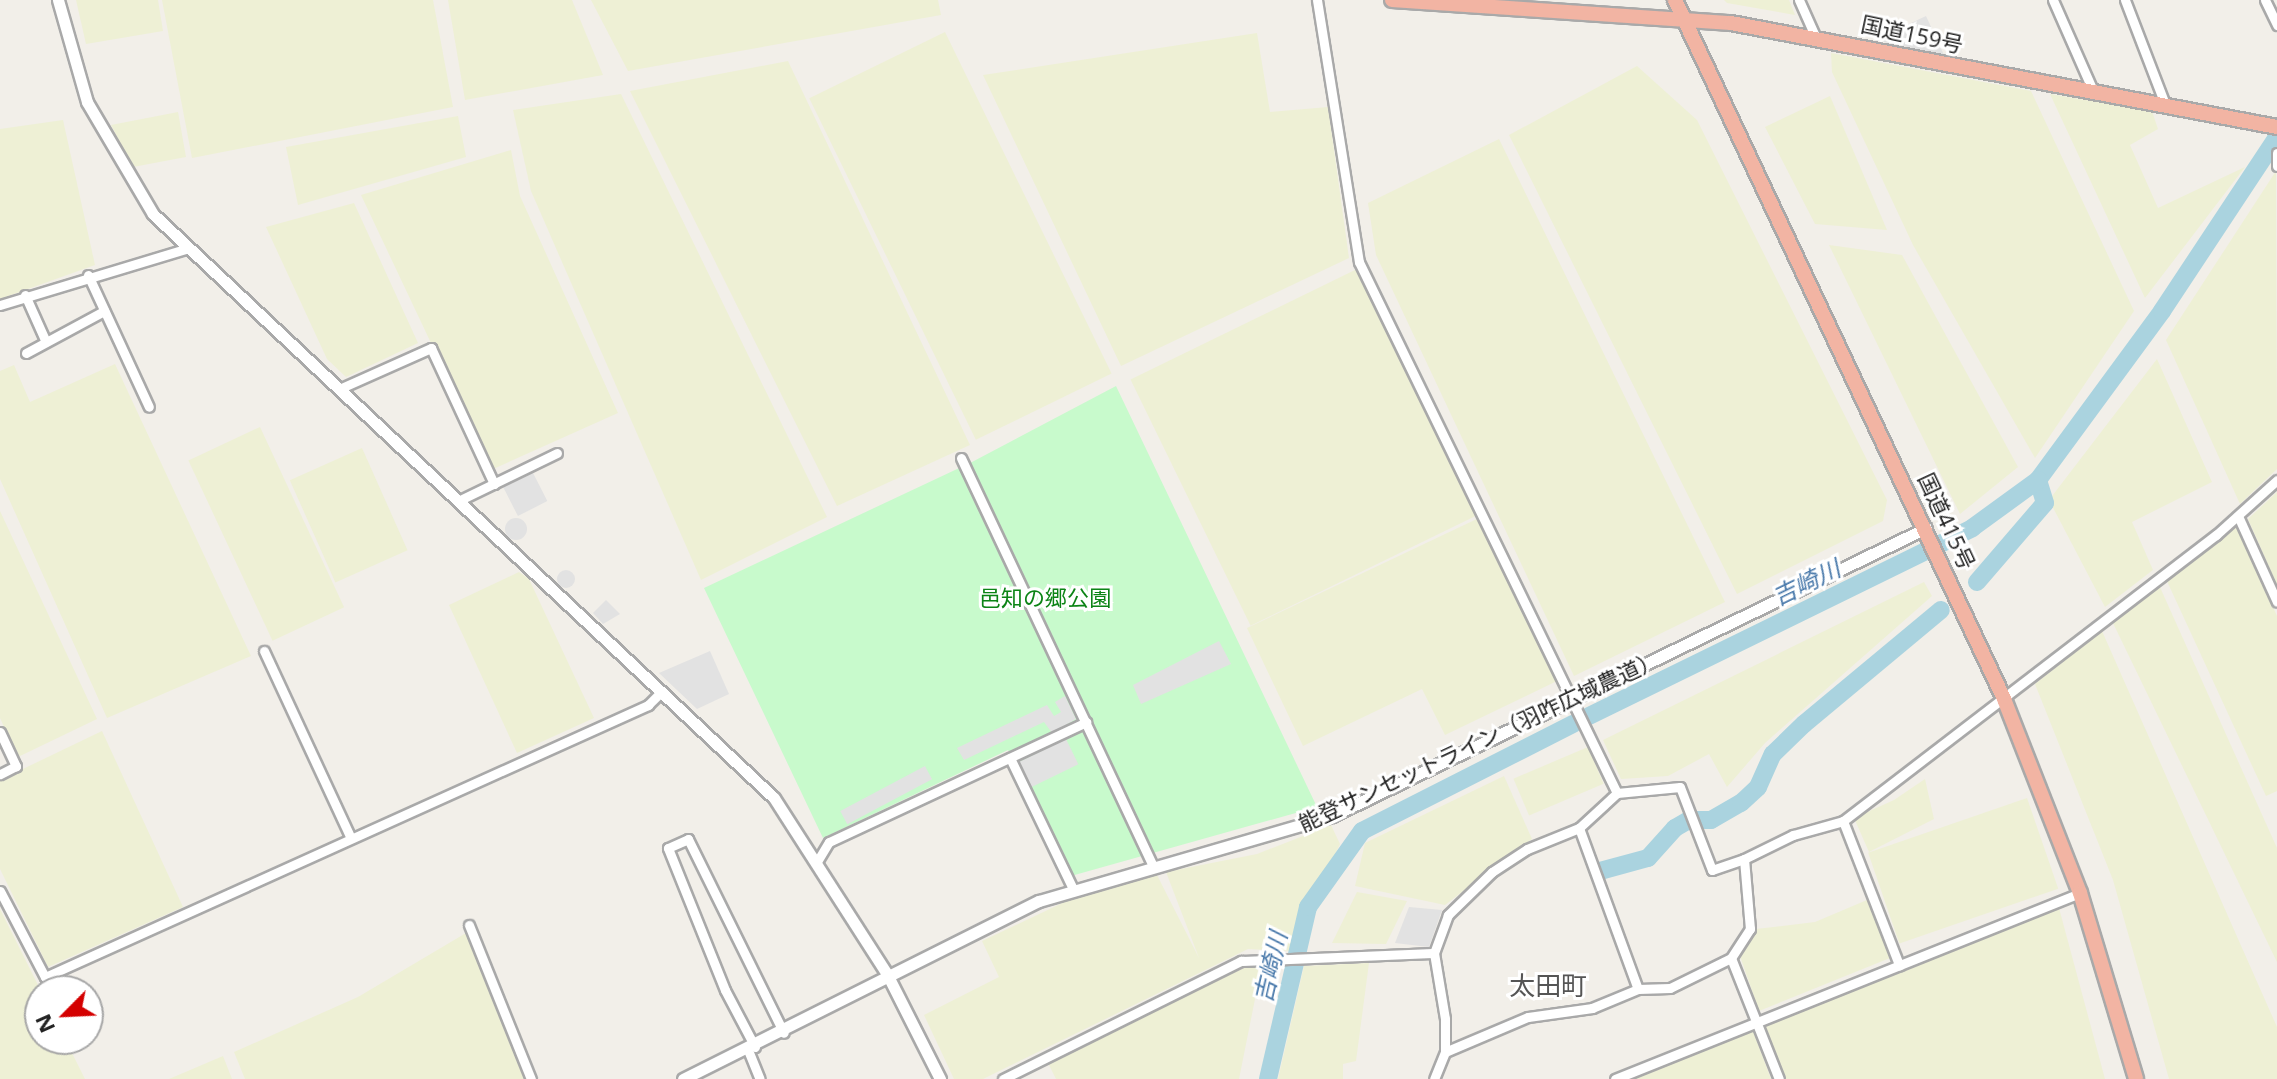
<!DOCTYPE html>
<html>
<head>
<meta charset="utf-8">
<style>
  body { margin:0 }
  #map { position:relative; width:2277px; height:1079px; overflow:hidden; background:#f2efe9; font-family:"Open Sans","Noto Sans JP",sans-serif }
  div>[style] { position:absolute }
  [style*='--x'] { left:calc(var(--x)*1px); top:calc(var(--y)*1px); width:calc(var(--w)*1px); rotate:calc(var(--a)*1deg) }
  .farmland>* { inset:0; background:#eef0d5; transform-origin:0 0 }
  .park>* { inset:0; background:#c8facc }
  .parking>* { inset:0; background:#e2e2e2; transform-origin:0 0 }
  .round { border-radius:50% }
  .river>* { height:18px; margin:-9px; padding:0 9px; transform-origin:9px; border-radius:9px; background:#aad3df }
  .roads { filter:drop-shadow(2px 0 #a9a9a9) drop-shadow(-2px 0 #a9a9a9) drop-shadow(0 2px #a9a9a9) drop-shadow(0 -2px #a9a9a9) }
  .minor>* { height:9px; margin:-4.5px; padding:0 4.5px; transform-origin:4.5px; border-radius:4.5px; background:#fff }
  .tertiary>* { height:11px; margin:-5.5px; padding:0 5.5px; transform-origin:5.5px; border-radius:5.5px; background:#fff }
  .trunk>* { height:14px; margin:-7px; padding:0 7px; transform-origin:7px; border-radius:7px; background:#f2b4a3 }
  span { translate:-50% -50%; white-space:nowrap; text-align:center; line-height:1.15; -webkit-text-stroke:6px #fff; paint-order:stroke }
  .street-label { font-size:22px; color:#222 }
  .park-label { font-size:22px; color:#0c8416 }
  .water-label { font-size:24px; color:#4a7aab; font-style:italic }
  .quarter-label { font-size:26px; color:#555 }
  .north { position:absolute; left:24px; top:975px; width:80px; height:80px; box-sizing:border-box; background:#fff; border:2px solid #a7a7a7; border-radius:50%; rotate:246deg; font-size:22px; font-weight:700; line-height:32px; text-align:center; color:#222 }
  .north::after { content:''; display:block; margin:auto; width:28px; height:36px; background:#d40000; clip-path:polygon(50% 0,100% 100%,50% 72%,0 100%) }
</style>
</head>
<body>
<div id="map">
  <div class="farmland">
    <i style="clip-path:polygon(76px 0,158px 0,163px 31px,86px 44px)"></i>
    <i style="clip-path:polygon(162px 0,433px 0,453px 107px,192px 158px)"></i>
    <i style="clip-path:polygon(448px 0,572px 0,603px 75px,465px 100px)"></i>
    <i style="clip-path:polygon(591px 0,938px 0,941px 15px,628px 71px)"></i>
    <i style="clip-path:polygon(1724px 0,1789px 0,1795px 15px,1727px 3px)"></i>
    <i style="left:945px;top:32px;width:380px;height:151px;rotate:64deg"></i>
    <i style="clip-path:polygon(1257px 33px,1270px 112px,1328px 107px,1349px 258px,1121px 366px,983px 75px)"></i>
    <i style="clip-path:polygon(1831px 53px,2031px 91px,2134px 311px,2035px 458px,1913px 245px,1832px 72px)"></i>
    <i style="clip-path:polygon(788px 61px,970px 445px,837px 506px,630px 91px)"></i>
    <i style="clip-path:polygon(1637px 66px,1697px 120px,1887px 500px,1883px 521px,1737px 594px,1509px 135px)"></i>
    <i style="clip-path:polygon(621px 94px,827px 517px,701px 580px,531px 191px,513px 110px)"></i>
    <i style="clip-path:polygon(2050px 94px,2152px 111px,2158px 129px,2130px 145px,2158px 208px,2245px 167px,2145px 298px)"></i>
    <i style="clip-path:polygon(1830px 96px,1887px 230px,1815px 224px,1765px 127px)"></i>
    <i style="clip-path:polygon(178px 112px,186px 157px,133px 167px,111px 125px)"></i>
    <i style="clip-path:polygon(458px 116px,466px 157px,298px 205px,286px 147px)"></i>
    <i style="clip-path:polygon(63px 120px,95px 265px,0 299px,0 129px)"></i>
    <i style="clip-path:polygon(1499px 139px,1725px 602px,1574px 676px,1376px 255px,1368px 203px)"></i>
    <i style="clip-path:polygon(511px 150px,520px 196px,618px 413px,491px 470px,361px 195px)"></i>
    <i style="clip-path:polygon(2276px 171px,2277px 469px,2240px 504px,2166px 340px)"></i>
    <i style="clip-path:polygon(354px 203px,418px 343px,346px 377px,327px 359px,266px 227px)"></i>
    <i style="clip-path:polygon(1829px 245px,1902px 255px,2018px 467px,1960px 514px)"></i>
    <i style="left:1357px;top:269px;width:274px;height:252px;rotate:64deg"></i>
    <i style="clip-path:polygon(2157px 359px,2212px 482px,2132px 522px,2153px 570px,2105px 607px,2049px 500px)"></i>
    <i style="clip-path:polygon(115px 364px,251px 656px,107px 718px,0 479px,0 371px,14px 365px,30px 402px)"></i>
    <i style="left:260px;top:427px;width:199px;height:79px;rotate:65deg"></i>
    <i style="left:362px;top:448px;width:112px;height:79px;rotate:66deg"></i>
    <i style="clip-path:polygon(2277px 492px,2277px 585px,2248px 519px)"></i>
    <i style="clip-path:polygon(0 511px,97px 719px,18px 757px,0 718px)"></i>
    <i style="clip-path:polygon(1481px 517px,1559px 680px,1445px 735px,1422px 689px,1303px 746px,1247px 628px)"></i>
    <i style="clip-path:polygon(2237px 527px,2277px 616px,2277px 791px,2266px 796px,2166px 579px)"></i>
    <i style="clip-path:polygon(519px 572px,529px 579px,594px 718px,517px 753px,449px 605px)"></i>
    <i style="clip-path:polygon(1924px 582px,1932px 596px,1765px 743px,1727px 787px,1709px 754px,1668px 776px,1621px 779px,1603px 740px)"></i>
    <i style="clip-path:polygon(2159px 585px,2277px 848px,2277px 962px,2112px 621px)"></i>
    <i style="clip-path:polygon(2102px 631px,2277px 1027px,2277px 1079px,2169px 1079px,2113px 880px,2035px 684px)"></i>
    <i style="clip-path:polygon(102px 731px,183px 907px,48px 967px,0 869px,0 780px)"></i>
    <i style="left:1588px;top:747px;width:40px;height:81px;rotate:67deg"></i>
    <i style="clip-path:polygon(1504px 776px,1532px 839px,1445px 905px,1355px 886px,1365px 843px)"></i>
    <i style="clip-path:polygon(1925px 779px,1934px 819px,1869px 852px,1854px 818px,1894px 800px)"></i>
    <i style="left:2027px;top:798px;width:96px;height:168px;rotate:71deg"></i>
    <i style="clip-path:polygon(1331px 825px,1340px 844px,1289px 951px,1248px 949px,983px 1079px,954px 1079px,924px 1015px,999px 977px,982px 941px,1075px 897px,1157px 875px,1199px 958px,1166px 872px,1257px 854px)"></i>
    <i style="clip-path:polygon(1357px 892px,1407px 901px,1386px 944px,1332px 943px)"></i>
    <i style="clip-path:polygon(1867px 900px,1890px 958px,1759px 1011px,1740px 956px,1756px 929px,1815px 922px)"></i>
    <i style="clip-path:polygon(2059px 908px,2105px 1079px,1786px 1079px,1765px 1026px)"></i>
    <i style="clip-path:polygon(0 909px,41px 991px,40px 1039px,65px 1039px,85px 1079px,0 1079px)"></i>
    <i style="clip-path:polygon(466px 933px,526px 1079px,245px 1079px,234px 1052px,358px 997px)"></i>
    <i style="clip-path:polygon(1263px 959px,1239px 1079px,1056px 1079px,1047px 1061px)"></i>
    <i style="clip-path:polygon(1369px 963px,1356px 1061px,1343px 1064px,1343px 1079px,1278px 1079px,1304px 966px)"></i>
    <i style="clip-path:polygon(1753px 1031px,1771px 1079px,1633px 1079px,1634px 1078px)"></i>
    <i style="clip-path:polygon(223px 1056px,232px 1079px,169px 1079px)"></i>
  </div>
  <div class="park">
    <i style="clip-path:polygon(1116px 386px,1317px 807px,1071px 876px,1008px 750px,823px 838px,704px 588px,972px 462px)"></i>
  </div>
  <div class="parking">
    <i style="clip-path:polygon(1926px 16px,1944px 55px,1875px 40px)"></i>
    <i style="left:531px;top:469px;width:36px;height:33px;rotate:63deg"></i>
    <i class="round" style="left:505px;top:518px;width:22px;height:22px"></i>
    <i class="round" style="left:557px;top:570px;width:18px;height:18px"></i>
    <i style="clip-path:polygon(606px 600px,620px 614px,603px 624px,593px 613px)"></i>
    <i style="clip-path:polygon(1219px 641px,1231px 664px,1141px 704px,1133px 685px)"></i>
    <i style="clip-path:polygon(710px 651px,729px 694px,697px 709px,659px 673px)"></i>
    <i style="clip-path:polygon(1065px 696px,1076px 719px,1052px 733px,1044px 722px,964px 760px,957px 748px,1047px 705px,1054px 716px,1061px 712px,1055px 702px)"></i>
    <i style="left:1066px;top:739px;width:28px;height:53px;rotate:64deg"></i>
    <i style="left:925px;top:766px;width:15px;height:96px;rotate:62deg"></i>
    <i style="clip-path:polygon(1409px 907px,1442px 910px,1429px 947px,1395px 943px)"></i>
  </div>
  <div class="river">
    <i style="--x:1977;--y:582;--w:104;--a:-49.3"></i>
    <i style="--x:2045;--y:503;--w:24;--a:-107"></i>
    <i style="--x:2038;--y:480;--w:210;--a:-53.7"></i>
    <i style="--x:2162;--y:311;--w:209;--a:-56.5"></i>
    <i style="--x:1589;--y:716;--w:427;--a:-26.1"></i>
    <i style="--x:1972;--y:528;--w:82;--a:-36"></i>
    <i style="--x:1600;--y:871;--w:50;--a:-15.2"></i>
    <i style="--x:1648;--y:858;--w:40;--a:-48"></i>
    <i style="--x:1675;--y:828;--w:16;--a:-30"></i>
    <i style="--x:1689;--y:820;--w:22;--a:0"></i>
    <i style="--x:1711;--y:820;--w:34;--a:-30"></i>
    <i style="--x:1741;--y:803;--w:23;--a:-43"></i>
    <i style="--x:1758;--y:787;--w:36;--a:-66"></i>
    <i style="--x:1773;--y:754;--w:43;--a:-44.1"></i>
    <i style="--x:1804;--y:724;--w:178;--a:-39.8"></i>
    <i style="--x:1268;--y:1079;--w:177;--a:-76.9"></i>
    <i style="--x:1308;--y:907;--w:93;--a:-54.6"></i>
    <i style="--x:1362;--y:831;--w:237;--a:-26.9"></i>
  </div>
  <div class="roads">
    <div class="minor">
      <i style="--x:1317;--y:0;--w:265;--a:80.9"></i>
      <i style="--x:1359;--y:262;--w:590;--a:64.09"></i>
      <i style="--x:1617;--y:793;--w:52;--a:137.4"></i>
      <i style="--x:1579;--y:828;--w:56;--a:158"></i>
      <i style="--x:1527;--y:849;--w:42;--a:146.7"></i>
      <i style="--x:1492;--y:872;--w:62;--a:135.7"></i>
      <i style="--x:1448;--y:915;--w:40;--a:110.2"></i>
      <i style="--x:1434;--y:953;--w:67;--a:80.5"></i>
      <i style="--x:1445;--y:1019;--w:33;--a:90"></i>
      <i style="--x:1445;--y:1052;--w:29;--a:112"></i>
      <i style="--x:1799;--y:0;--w:39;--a:66"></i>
      <i style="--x:2053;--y:0;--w:102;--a:66.2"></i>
      <i style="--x:2125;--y:0;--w:115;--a:69"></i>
      <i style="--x:2265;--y:0;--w:28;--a:64"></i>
      <i style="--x:2277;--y:153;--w:13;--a:90"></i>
      <i style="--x:88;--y:275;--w:145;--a:65.2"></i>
      <i style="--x:25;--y:295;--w:51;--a:65.9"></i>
      <i style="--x:0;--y:305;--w:194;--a:-16.8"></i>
      <i style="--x:26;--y:353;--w:89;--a:-28.3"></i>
      <i style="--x:339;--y:389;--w:101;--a:-24"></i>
      <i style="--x:431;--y:348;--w:150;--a:65.1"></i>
      <i style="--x:961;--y:458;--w:451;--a:64.8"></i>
      <i style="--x:458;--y:501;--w:110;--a:-25.9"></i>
      <i style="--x:2238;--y:516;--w:94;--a:65.6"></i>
      <i style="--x:264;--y:651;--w:206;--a:65.1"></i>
      <i style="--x:0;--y:732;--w:38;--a:65"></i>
      <i style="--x:16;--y:766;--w:18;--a:153"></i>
      <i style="--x:1010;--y:758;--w:145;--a:64.3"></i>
      <i style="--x:1617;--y:793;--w:63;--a:-5.4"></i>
      <i style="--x:1680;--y:787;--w:89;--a:68.9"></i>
      <i style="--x:1712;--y:870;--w:34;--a:-19"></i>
      <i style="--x:1843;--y:821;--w:155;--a:68.7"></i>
      <i style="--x:1579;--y:828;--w:171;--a:69.9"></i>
      <i style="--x:818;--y:860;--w:21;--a:-59"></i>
      <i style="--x:829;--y:842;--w:284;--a:-25"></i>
      <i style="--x:0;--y:891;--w:97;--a:62.4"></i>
      <i style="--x:45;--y:977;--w:662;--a:-24.28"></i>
      <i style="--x:648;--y:705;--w:18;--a:-45"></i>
      <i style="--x:469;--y:925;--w:166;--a:68.1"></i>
      <i style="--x:1731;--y:958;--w:130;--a:68.4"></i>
      <i style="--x:755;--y:1047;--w:64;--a:-117.8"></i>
      <i style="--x:725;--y:990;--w:153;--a:-111.9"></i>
      <i style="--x:668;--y:848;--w:22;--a:-24"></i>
      <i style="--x:688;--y:839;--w:216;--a:63.7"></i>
      <i style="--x:748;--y:1050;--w:31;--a:68"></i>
      <i style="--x:1445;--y:1052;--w:90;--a:-22.9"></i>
      <i style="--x:1528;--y:1017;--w:65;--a:-8"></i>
      <i style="--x:1592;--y:1008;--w:50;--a:-22.4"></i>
      <i style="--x:1638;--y:989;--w:32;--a:-2"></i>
      <i style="--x:1670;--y:988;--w:68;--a:-26.2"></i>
      <i style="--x:1731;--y:958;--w:35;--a:-57"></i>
      <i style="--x:1750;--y:929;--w:70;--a:-94.9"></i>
      <i style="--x:1744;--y:859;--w:55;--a:-26.1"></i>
      <i style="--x:1793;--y:835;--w:52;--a:-15.6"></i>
      <i style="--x:1843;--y:821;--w:470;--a:-37.5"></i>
      <i style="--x:2216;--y:535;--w:82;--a:-42"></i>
      <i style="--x:1003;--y:1079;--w:266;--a:-26.4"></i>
      <i style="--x:1241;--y:961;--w:193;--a:-2.4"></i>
      <i style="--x:1615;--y:1079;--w:501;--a:-21.8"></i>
    </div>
    <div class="tertiary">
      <i style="--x:58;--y:0;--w:106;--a:74.1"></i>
      <i style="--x:87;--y:102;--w:130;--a:59.5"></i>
      <i style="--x:153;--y:214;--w:852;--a:43.24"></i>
      <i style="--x:774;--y:798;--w:209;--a:57.3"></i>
      <i style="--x:887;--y:974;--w:118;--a:63.2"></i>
      <i style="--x:683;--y:1079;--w:398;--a:-26.6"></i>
      <i style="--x:1039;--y:901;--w:305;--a:-16.2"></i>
      <i style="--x:1332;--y:816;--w:660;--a:-25.87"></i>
    </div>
    <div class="trunk">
      <i style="--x:1392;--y:0;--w:340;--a:3.9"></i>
      <i style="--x:1731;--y:23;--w:556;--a:10.78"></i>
      <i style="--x:1675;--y:0;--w:773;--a:64.79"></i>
      <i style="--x:2004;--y:699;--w:208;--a:68.6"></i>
      <i style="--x:2080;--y:893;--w:194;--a:73.2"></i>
    </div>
  </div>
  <div class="street-label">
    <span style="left:1912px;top:34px;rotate:12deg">国道159号</span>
    <span style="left:1947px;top:521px;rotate:65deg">国道415号</span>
    <span style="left:1479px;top:741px;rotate:-25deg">能登サンセットライン（羽咋広域農道）</span>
  </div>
  <div class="park-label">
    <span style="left:1045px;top:598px">邑知の郷公園</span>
  </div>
  <div class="water-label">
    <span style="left:1806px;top:582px;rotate:-26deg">吉崎川</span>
    <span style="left:1270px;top:967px;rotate:-77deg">吉崎川</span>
  </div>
  <div class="quarter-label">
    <span style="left:1548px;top:986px">太田町</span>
  </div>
  <div class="north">N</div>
</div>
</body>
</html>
